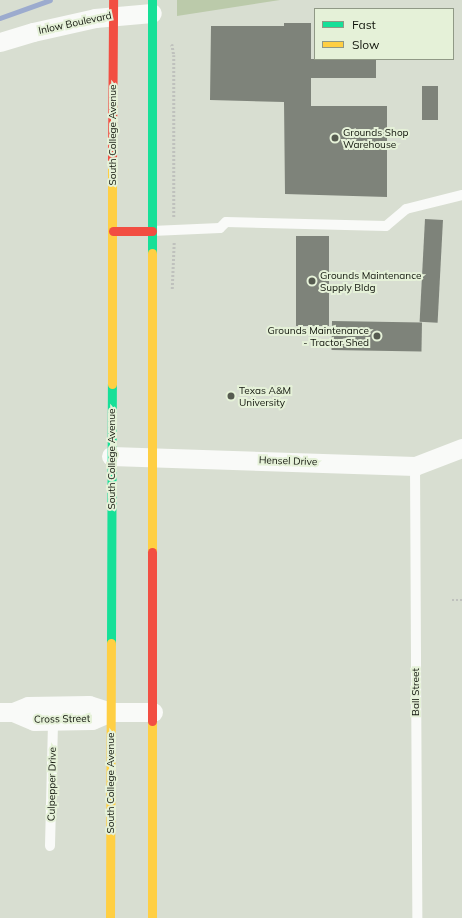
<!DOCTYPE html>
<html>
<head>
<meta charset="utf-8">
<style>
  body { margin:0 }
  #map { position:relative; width:462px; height:918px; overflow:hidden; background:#d8ded1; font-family:Mulish,sans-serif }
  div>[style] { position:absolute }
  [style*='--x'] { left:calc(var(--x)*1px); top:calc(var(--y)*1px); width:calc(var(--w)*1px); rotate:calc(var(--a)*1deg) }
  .green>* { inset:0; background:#bbcaaa }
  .stream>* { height:5px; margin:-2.5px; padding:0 2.5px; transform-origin:2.5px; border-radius:2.5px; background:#9cabce }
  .building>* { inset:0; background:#7e837a; transform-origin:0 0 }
  .path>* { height:2.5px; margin-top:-1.25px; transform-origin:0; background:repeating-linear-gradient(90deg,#bfc1bd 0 2px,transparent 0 4px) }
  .lane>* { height:10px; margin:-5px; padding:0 5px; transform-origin:5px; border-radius:5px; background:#f9faf8 }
  .street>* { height:19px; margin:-9.5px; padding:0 9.5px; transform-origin:9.5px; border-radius:9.5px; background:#f9faf8 }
  .fast>* { height:9px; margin:-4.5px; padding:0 4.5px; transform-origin:4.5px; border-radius:4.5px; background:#16e098 }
  .slow>* { height:9px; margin:-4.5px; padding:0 4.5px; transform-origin:4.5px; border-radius:4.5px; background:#ffcf43 }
  .jam>* { height:9px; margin:-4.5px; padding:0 4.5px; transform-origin:4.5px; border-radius:4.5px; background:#f24e42 }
  .dots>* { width:11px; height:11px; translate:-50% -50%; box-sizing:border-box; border:2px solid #e5f1d8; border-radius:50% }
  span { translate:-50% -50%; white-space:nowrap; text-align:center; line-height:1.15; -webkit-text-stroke:4px #e5f1d8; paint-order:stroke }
  .street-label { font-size:10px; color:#10140b }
  .poi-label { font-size:10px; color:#10140b }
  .left { translate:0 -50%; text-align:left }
  .right { translate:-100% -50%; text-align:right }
  .legend { position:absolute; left:314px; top:8px; width:140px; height:52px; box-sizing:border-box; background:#e5f1d8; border:1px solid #909986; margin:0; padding:5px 7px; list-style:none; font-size:12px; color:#10140b }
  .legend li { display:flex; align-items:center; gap:8px; height:20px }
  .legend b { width:20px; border:1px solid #909986 }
</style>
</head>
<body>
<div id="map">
  <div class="green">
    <i style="clip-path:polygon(177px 0,280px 0,177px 16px)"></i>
  </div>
  <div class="stream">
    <i style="--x:0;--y:18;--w:53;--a:-19.8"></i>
  </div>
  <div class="building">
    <i style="clip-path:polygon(284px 23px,311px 23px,311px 59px,376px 59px,376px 78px,311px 78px,311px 106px,387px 106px,387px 197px,285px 194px,284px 102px,210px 100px,211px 26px,284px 26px)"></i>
    <i style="left:422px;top:86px;width:16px;height:34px"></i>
    <i style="left:425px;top:219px;width:18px;height:103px;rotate:3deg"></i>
    <i style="left:296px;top:236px;width:33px;height:90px"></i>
    <i style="left:332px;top:321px;width:90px;height:29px;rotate:1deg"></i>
  </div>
  <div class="path">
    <i style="--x:172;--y:44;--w:11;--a:80"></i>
    <i style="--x:174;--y:55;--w:162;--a:90"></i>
    <i style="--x:172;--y:289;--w:47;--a:-87.6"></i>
    <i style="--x:452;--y:600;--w:10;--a:0"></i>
  </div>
  <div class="lane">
    <i style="--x:152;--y:231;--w:68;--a:-2.5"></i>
    <i style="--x:220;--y:228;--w:8;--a:-45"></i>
    <i style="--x:226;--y:222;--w:160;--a:1.4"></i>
    <i style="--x:386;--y:226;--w:26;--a:-40"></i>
    <i style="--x:406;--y:209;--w:58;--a:-14"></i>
    <i style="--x:415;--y:466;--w:452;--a:89.7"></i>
    <i style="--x:50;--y:846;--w:125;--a:-88.6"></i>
  </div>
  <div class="street">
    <i style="--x:0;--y:42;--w:34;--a:-17"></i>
    <i style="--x:33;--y:32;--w:64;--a:-12.7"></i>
    <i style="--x:95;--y:18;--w:57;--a:-5"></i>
    <i style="--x:111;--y:456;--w:304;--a:1.9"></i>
    <i style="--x:415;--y:466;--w:50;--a:-21"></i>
    <i style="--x:0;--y:712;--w:13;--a:0"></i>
    <i style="--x:13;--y:712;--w:16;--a:-22"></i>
    <i style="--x:28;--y:706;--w:61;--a:-0.9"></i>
    <i style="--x:89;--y:705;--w:23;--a:18"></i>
    <i style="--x:111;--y:712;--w:42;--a:0"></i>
    <i style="--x:13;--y:712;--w:23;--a:23"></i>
    <i style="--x:34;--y:721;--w:58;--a:-1"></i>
    <i style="--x:92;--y:720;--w:21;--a:-23"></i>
  </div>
  <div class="fast">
    <i style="--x:152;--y:0;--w:253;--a:90"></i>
    <i style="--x:111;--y:643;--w:259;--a:-89.8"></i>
  </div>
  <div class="slow">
    <i style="--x:152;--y:253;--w:299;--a:90"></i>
    <i style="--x:112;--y:384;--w:223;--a:-90"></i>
    <i style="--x:152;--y:721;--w:197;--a:90"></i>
    <i style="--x:110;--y:918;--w:275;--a:-89.8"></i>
  </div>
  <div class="jam">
    <i style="--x:112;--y:161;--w:161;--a:-89.6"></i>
    <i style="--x:113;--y:231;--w:39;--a:0"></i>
    <i style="--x:152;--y:552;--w:169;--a:90"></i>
  </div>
  <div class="dots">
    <i style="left:335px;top:138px;background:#565b50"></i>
    <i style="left:312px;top:281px;background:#565b50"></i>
    <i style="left:377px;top:336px;background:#565b50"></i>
    <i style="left:231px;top:396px;background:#565b50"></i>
  </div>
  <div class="street-label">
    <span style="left:75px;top:23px;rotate:-12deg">Inlow Boulevard</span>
    <span style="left:113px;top:135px;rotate:-90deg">South College Avenue</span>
    <span style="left:112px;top:459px;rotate:-90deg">South College Avenue</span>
    <span style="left:288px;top:461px;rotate:2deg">Hensel Drive</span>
    <span style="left:416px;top:692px;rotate:-90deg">Ball Street</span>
    <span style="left:62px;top:719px;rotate:-1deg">Cross Street</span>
    <span style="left:111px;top:783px;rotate:-90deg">South College Avenue</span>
    <span style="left:52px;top:784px;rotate:-89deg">Culpepper Drive</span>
  </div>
  <div class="poi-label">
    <span class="left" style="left:343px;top:138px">Grounds Shop<br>Warehouse</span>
    <span class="left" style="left:320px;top:281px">Grounds Maintenance<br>Supply Bldg</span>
    <span class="right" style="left:369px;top:336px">Grounds Maintenance<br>- Tractor Shed</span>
    <span class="left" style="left:239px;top:396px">Texas A&amp;M<br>University</span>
  </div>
  <ul class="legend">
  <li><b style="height:5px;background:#16e098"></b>Fast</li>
  <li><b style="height:5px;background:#ffcf43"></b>Slow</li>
  </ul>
</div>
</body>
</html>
